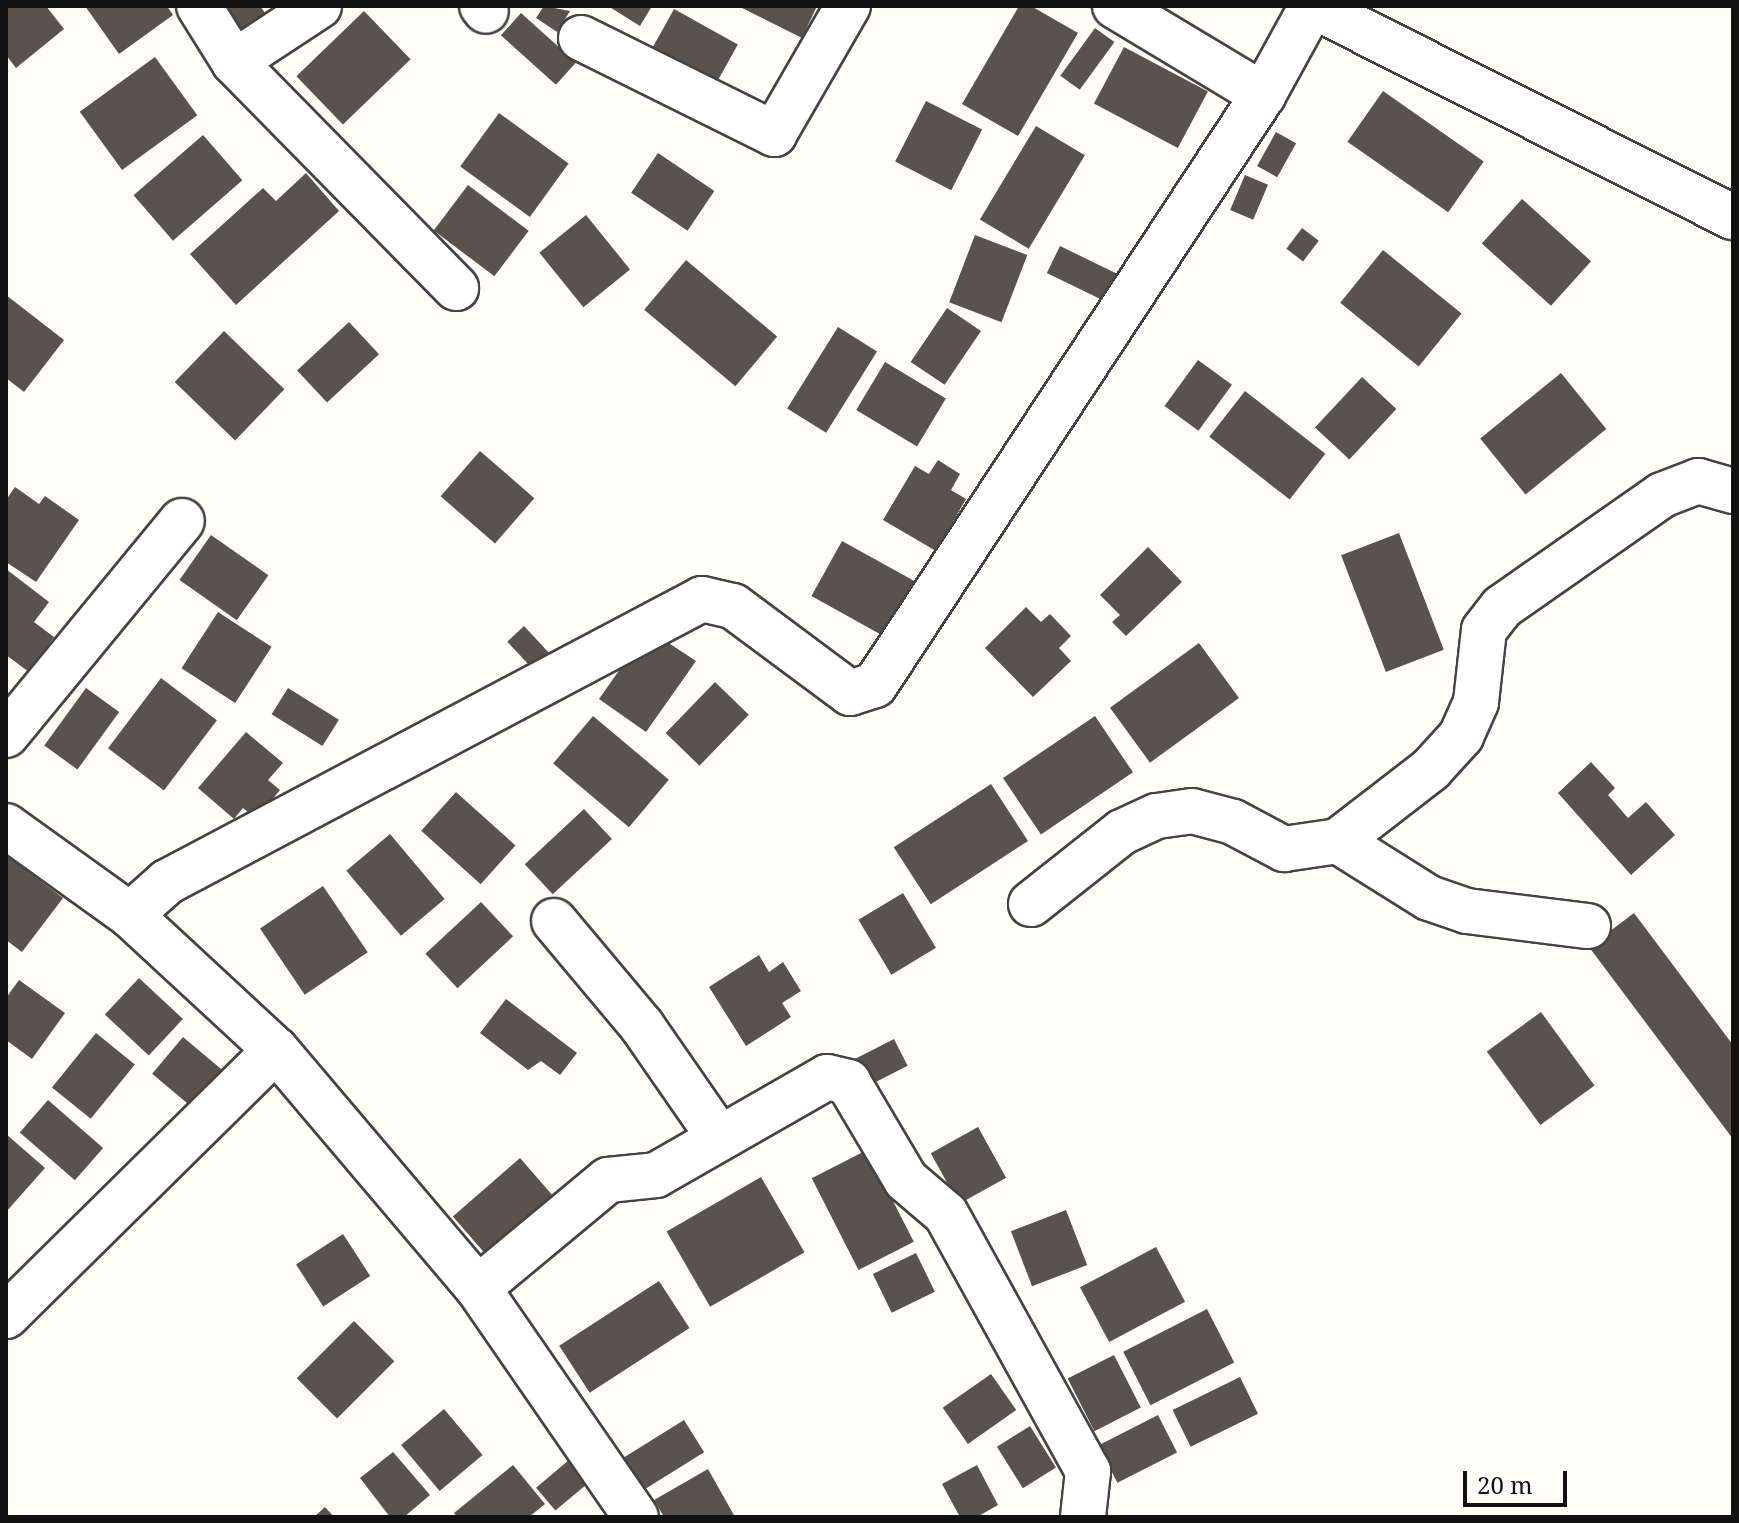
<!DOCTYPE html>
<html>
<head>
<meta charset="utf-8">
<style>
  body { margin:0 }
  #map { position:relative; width:1739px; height:1523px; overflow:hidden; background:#fffdf5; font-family:"Noto Serif",serif }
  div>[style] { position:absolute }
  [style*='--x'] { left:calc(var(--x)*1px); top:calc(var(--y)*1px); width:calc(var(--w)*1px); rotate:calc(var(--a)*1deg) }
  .building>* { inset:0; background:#5a524d; transform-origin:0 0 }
  .roads { filter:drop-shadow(2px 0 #444) drop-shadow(-2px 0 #444) drop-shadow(0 2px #444) drop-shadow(0 -2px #444) }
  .minor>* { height:44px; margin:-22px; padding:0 22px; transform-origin:22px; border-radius:22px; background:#fff }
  span { translate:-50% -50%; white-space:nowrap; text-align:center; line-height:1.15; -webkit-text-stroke:8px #fff; paint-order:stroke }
  .frame { position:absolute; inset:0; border:8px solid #111; pointer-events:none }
  .scale { position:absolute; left:1463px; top:1471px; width:104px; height:36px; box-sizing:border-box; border:4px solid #111; border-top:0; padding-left:10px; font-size:24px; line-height:28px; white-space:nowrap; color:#111; -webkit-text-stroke:6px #fff; paint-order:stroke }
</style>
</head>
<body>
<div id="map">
  <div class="building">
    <i style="clip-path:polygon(6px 6px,46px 6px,64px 29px,16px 68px,6px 55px)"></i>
    <i style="clip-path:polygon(85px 6px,167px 6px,173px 15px,119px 54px)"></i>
    <i style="clip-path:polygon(203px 6px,260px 6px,266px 14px,228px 41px)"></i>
    <i style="clip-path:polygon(544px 6px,570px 11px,557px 32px,536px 18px)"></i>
    <i style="clip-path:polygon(608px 6px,652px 6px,640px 26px)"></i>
    <i style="clip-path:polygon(738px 6px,817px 6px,802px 38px)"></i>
    <i style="clip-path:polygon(1019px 6px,1031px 6px,1078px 33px,1018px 136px,962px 104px)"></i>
    <i style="left:674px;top:9px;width:73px;height:50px;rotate:29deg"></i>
    <i style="left:364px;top:11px;width:67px;height:94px;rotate:46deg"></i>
    <i style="left:521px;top:13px;width:74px;height:30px;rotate:42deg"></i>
    <i style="left:1095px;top:28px;width:24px;height:59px;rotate:36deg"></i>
    <i style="left:1124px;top:47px;width:95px;height:64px;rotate:28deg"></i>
    <i style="left:155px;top:57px;width:72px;height:93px;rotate:54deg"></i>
    <i style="left:1383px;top:91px;width:123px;height:62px;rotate:35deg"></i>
    <i style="left:926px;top:101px;width:63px;height:68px;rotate:27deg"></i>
    <i style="left:499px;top:113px;width:86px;height:66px;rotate:36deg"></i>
    <i style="left:1036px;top:126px;width:57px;height:109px;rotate:31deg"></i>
    <i style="left:1276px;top:132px;width:23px;height:39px;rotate:29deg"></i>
    <i style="left:203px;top:135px;width:60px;height:92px;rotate:49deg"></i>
    <i style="left:658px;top:153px;width:68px;height:48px;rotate:34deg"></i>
    <i style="clip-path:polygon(306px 173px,339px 211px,236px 305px,190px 254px,263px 188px,276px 201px)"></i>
    <i style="left:1245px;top:175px;width:25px;height:38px;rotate:23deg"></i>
    <i style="left:468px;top:185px;width:76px;height:57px;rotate:37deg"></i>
    <i style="left:1522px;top:199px;width:93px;height:60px;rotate:42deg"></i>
    <i style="left:586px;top:215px;width:70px;height:60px;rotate:51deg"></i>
    <i style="left:1302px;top:228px;width:21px;height:26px;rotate:37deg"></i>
    <i style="left:975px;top:235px;width:56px;height:72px;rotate:21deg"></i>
    <i style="left:1060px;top:246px;width:64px;height:30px;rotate:26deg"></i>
    <i style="left:1383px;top:250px;width:101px;height:68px;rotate:39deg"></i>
    <i style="left:686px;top:260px;width:119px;height:65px;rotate:40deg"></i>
    <i style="clip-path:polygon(6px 295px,64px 340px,24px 392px,6px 378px)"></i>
    <i style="left:947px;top:308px;width:41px;height:65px;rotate:34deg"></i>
    <i style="left:349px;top:322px;width:44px;height:71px;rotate:47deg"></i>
    <i style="left:838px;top:327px;width:46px;height:96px;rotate:32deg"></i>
    <i style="left:224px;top:331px;width:84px;height:71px;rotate:44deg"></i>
    <i style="left:1198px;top:360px;width:42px;height:57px;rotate:36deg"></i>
    <i style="left:885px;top:362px;width:71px;height:56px;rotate:31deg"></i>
    <i style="left:1561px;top:373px;width:72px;height:104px;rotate:51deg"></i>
    <i style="left:1362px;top:377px;width:47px;height:69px;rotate:43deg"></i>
    <i style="left:1245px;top:391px;width:102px;height:58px;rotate:38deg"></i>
    <i style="left:480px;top:451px;width:72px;height:60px;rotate:41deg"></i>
    <i style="clip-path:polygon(938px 460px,960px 474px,951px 490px,966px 499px,936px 551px,883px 520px,915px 466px,929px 474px)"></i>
    <i style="clip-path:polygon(15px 487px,39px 504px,45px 496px,79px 520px,36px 582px,6px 562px,6px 500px)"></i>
    <i style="left:1399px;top:533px;width:125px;height:62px;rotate:69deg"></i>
    <i style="left:211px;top:535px;width:70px;height:55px;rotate:35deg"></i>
    <i style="left:842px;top:541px;width:92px;height:63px;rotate:29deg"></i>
    <i style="clip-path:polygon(1148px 547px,1182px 582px,1126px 636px,1112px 622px,1120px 615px,1100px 595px)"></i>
    <i style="clip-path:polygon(6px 569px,49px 602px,34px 622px,54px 637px,29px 672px,6px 655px)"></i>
    <i style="clip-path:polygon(1026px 607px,1041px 622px,1050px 614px,1071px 636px,1059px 648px,1071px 661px,1033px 697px,985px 648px)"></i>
    <i style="left:218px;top:612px;width:64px;height:67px;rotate:33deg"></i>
    <i style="left:524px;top:626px;width:45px;height:23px;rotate:47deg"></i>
    <i style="clip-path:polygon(661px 638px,696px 661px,646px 732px,599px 699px,632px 652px,651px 653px)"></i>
    <i style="left:1199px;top:643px;width:68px;height:110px;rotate:54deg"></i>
    <i style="left:161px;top:678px;width:70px;height:88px;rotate:37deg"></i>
    <i style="left:715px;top:682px;width:47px;height:71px;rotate:44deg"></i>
    <i style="left:86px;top:688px;width:41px;height:71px;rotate:36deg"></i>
    <i style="left:288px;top:688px;width:60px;height:31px;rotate:32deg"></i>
    <i style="left:593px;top:716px;width:99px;height:62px;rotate:40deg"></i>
    <i style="left:1095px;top:716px;width:68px;height:111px;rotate:56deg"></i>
    <i style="clip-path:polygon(246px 732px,283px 763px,268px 780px,280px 790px,256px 819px,243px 808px,234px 819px,198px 788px)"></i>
    <i style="clip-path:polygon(1591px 762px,1615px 788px,1608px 795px,1628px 818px,1646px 802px,1675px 835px,1631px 875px,1558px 793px)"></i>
    <i style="left:991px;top:784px;width:68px;height:116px;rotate:57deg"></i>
    <i style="left:456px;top:792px;width:80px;height:52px;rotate:42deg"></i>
    <i style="left:584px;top:809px;width:41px;height:81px;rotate:47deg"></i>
    <i style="left:390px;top:834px;width:85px;height:57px;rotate:50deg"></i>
    <i style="clip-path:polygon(6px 855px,63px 898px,22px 952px,6px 940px)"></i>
    <i style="left:323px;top:886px;width:80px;height:76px;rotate:56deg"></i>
    <i style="left:903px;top:893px;width:64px;height:52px;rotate:59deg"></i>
    <i style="left:481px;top:902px;width:47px;height:76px;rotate:47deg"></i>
    <i style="clip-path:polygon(1634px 913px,1733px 1045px,1733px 1139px,1589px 947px)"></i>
    <i style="clip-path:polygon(759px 955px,769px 972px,783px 962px,801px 991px,782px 1003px,791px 1017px,746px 1046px,709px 987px)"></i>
    <i style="left:139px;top:978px;width:60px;height:50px;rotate:43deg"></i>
    <i style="clip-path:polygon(19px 980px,65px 1013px,32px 1059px,6px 1040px,6px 998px)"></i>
    <i style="clip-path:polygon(506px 999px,577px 1053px,560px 1075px,541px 1061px,528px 1070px,480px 1033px)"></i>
    <i style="left:1541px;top:1012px;width:91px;height:67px;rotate:54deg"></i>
    <i style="left:96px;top:1033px;width:50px;height:70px;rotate:39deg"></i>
    <i style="left:183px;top:1037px;width:52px;height:48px;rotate:40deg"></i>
    <i style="left:894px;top:1039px;width:30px;height:50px;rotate:63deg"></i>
    <i style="left:48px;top:1100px;width:73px;height:43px;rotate:41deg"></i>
    <i style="left:978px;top:1127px;width:58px;height:54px;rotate:61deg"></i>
    <i style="clip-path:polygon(6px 1134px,45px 1168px,6px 1212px)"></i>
    <i style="left:867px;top:1150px;width:103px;height:62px;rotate:63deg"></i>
    <i style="left:520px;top:1158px;width:58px;height:89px;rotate:49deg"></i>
    <i style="left:761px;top:1177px;width:87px;height:109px;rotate:60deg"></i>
    <i style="left:1066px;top:1210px;width:59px;height:59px;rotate:69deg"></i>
    <i style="left:343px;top:1234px;width:50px;height:56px;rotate:57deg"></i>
    <i style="left:1156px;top:1247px;width:62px;height:86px;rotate:62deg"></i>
    <i style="left:916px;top:1253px;width:43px;height:48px;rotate:64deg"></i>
    <i style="left:659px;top:1281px;width:56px;height:119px;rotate:57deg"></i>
    <i style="left:1207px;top:1309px;width:60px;height:94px;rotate:63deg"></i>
    <i style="left:354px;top:1321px;width:57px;height:81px;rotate:45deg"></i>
    <i style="left:1114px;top:1355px;width:59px;height:52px;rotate:63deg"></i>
    <i style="left:991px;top:1374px;width:44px;height:59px;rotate:55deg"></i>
    <i style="left:1240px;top:1377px;width:41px;height:75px;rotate:64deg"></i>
    <i style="left:444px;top:1409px;width:60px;height:56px;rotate:50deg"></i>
    <i style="left:1158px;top:1415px;width:42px;height:67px;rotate:63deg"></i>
    <i style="left:684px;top:1420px;width:38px;height:78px;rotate:58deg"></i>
    <i style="left:1030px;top:1426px;width:49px;height:39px;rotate:58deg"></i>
    <i style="clip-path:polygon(393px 1452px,430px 1495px,404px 1517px,390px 1517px,360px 1478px)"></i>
    <i style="left:569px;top:1460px;width:30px;height:43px;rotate:50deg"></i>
    <i style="clip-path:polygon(513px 1465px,545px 1504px,529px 1517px,457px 1517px,454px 1513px)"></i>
    <i style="clip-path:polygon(977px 1465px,998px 1505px,977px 1517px,960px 1517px,942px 1484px)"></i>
    <i style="clip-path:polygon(708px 1469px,735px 1517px,664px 1517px,654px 1500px)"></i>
    <i style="clip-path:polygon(325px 1507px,334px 1517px,314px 1517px)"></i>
  </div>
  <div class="roads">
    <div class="minor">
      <i style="--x:199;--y:6;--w:66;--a:58"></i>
      <i style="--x:234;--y:62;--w:317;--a:45.5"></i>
      <i style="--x:482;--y:6;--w:6;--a:51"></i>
      <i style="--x:1115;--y:6;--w:173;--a:31"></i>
      <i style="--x:1313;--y:6;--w:470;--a:26.7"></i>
      <i style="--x:581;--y:38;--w:216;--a:26.4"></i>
      <i style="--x:774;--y:134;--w:148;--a:-60"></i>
      <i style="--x:234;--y:62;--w:102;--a:-33.4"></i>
      <i style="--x:6;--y:735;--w:277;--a:-50.6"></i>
      <i style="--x:6;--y:826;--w:153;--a:35.7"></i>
      <i style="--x:130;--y:915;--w:199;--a:42.8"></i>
      <i style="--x:276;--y:1050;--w:312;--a:49.7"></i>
      <i style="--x:478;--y:1288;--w:278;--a:55.4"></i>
      <i style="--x:1338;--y:841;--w:107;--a:32.1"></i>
      <i style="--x:1429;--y:898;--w:40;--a:18.9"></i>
      <i style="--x:1467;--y:911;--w:122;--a:7.1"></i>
      <i style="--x:1031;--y:904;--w:116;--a:-38.4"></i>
      <i style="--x:1122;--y:832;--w:38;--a:-25"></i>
      <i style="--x:1157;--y:816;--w:35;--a:-8"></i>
      <i style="--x:1192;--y:811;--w:42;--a:15"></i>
      <i style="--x:1233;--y:822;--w:58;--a:27.9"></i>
      <i style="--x:1284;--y:849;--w:55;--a:-8.4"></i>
      <i style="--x:1338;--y:841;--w:118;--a:-37.7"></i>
      <i style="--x:1431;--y:769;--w:45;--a:-47.7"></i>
      <i style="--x:1461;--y:736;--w:37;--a:-66"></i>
      <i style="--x:1476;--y:702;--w:72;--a:-83.7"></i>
      <i style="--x:1484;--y:630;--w:29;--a:-52"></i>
      <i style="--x:1502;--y:607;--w:195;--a:-35"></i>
      <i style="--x:1662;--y:495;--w:39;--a:-21"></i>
      <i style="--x:1698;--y:481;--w:36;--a:16"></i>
      <i style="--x:130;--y:915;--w:50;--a:-41.7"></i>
      <i style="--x:167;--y:882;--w:605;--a:-27.88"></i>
      <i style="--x:702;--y:599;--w:32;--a:13"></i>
      <i style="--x:733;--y:606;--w:146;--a:36.6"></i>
      <i style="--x:850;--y:693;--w:26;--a:-18"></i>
      <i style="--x:875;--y:685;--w:706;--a:-56.67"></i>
      <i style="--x:1263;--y:95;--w:102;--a:-61.2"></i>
      <i style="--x:554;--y:921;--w:137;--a:50"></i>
      <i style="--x:642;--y:1026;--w:135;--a:55.3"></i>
      <i style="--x:478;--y:1288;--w:169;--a:-39.7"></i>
      <i style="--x:608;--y:1180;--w:48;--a:-5.9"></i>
      <i style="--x:656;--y:1175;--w:197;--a:-29.8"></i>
      <i style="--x:827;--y:1077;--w:22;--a:13"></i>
      <i style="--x:848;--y:1082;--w:114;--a:59.4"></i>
      <i style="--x:906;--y:1180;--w:52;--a:40.4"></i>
      <i style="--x:946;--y:1214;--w:294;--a:61.1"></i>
      <i style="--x:1088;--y:1471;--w:46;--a:96.2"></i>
      <i style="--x:6;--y:1316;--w:379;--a:-44.6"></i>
    </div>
  </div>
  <div class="frame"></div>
  <div class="scale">20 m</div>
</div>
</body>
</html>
